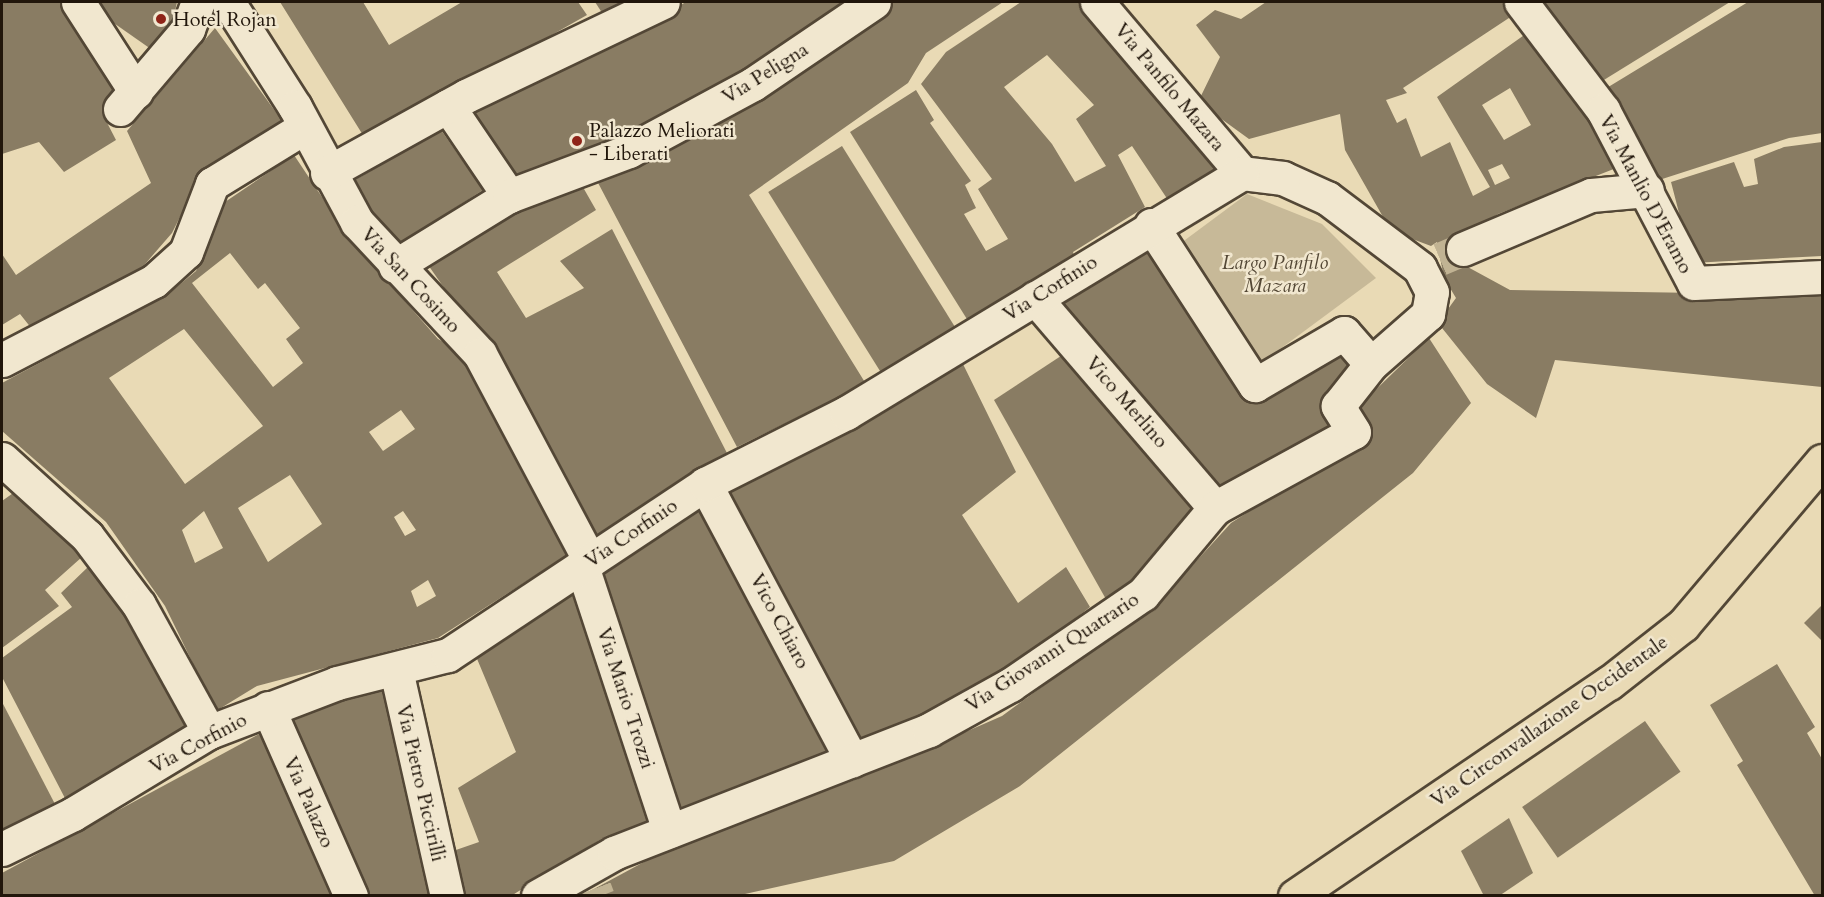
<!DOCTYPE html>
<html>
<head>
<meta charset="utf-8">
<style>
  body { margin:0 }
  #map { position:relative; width:1824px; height:897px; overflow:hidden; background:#e9dab5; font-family:Cardo,serif }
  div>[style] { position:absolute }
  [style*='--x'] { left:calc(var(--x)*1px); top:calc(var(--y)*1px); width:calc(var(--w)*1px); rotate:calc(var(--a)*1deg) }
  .green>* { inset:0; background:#c7b998 }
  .building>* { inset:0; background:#897c63; transform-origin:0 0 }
  .minor-tunnel>* { height:33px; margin-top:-16.5px; transform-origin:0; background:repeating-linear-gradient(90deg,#c1b393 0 33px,transparent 0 49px) }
  .roads { filter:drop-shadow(2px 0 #534736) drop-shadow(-2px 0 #534736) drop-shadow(0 2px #534736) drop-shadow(0 -2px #534736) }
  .minor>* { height:33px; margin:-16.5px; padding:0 16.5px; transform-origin:16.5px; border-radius:16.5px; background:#f1e7cf }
  .major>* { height:33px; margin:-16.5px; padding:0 16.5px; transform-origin:16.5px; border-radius:16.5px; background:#e9dab5 }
  .dots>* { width:16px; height:16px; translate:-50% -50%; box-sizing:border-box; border:3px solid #f1e7cf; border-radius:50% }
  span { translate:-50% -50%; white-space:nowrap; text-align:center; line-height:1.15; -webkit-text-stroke:5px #f1e7cf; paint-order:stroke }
  .poi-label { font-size:20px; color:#21160b }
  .left { translate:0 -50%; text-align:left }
  .street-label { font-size:20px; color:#21160b }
  .park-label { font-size:20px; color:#534735; font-style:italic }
  .frame { position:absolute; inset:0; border:3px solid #21160b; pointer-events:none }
</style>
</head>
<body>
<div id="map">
  <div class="green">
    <i style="clip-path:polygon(1247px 194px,1322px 224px,1376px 278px,1257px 366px,1181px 243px)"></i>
  </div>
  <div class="building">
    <i style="clip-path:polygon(2px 2px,62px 2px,123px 97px,102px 113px,116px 140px,64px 172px,39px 142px,2px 154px)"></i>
    <i style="clip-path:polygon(97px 2px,177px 2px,172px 25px,158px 54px,108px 19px)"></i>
    <i style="clip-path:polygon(280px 2px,363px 2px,389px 45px,462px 2px,578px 2px,587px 15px,366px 140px)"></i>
    <i style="clip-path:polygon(595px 2px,645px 2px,608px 22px)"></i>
    <i style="clip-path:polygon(686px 2px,852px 2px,743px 77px,647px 126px,512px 184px,468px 112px,609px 45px)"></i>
    <i style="clip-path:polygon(889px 2px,1003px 2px,926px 53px,908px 83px,749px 195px,866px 384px,737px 447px,596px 179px)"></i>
    <i style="clip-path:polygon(evenodd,1021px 2px,1084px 2px,1219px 167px,1168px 200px,1132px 146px,1118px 155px,1145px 207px,1073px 252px,1076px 260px,970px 324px,850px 132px,916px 90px,934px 120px,930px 123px,971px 181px,965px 185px,976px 208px,964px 214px,986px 251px,1008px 239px,978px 189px,992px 179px,921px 84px,946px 52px,1021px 2px,1047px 55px,1094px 105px,1076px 119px,1106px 166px,1075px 182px,1052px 144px,1004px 87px,1047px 55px)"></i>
    <i style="clip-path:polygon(evenodd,1266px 2px,1504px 2px,1515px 14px,1403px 88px,1407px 93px,1386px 100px,1397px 123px,1406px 118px,1421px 157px,1450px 142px,1473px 196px,1490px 187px,1437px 97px,1527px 33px,1624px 165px,1498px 214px,1463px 236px,1464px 265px,1510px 290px,1822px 295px,1822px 387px,1555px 360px,1536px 418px,1487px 384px,1438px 323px,1456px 298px,1444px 278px,1437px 242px,1431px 246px,1391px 231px,1345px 150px,1340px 114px,1249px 139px,1198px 102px,1220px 57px,1196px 25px,1215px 10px,1241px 19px,1266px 2px,1510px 88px,1531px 125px,1504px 140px,1482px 105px,1510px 88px,1266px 2px,1502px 164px,1510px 178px,1495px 185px,1488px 170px,1502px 164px)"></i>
    <i style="clip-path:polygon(1538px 2px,1730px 2px,1599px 83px)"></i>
    <i style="clip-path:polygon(1748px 2px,1822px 2px,1822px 133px,1789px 138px,1656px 181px,1605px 89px)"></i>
    <i style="clip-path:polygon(215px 28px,283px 122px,204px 169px,172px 233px,139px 271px,32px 329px,20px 314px,2px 325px,2px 254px,16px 275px,151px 183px,127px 131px)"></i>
    <i style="clip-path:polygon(441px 130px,483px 190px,397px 245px,350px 183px)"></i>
    <i style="clip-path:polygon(1822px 142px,1822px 256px,1692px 263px,1671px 182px,1734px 162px,1744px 187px,1758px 184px,1754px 159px,1784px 147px)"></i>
    <i style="left:842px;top:146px;width:213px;height:87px;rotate:58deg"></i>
    <i style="clip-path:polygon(evenodd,294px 155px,348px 236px,438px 339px,477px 359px,569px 554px,438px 638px,257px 686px,216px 711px,165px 606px,106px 522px,2px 431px,2px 383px,167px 295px,196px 271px,225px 202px,294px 155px,230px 253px,258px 289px,265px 283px,300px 328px,286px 339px,303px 363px,273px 387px,192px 283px,230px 253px,294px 155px,184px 329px,263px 426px,185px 484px,109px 378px,184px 329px,294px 155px,401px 410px,415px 429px,383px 451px,369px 432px,401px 410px,294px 155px,290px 475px,322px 524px,268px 562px,238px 508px,290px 475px,294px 155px,204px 511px,223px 548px,195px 563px,182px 530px,204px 511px,294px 155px,403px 511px,416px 530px,405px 536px,394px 517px,403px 511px,294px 155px,428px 580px,436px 596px,417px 607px,411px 591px,428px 580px)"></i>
    <i style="clip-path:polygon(580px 182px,596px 210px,497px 272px,526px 318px,584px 288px,560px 261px,612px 229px,728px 455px,593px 546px,489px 352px,426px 262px,518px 207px)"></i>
    <i style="clip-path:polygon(1149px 245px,1248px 403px,1340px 353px,1353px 367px,1338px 428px,1217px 496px,1055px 304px)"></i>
    <i style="clip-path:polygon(1429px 338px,1471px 403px,1413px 473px,1020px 786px,894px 861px,736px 896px,581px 896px,668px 849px,860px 778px,1002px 716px,1160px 601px,1231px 523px,1372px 433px,1360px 405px)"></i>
    <i style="clip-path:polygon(1067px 352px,1197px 505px,1137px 583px,1107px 601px,994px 400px)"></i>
    <i style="clip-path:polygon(961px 360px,1016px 472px,962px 515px,1018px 603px,1066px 567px,1090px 607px,1002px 677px,920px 721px,858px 743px,724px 496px)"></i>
    <i style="clip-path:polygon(16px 491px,82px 557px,45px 590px,59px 606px,2px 648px,2px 501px)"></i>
    <i style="clip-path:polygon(696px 504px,835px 754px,676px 815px,596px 572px)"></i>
    <i style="clip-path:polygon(88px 567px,134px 619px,195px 727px,68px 804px,2px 677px,2px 658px,72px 607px,61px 593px)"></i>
    <i style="clip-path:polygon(575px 589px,655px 825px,606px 836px,511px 896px,459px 896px,453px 851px,479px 842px,458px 788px,516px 752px,475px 654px)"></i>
    <i style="clip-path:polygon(1822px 605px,1822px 641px,1804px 623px)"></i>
    <i style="clip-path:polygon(1777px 664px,1815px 727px,1807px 733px,1822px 759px,1822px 896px,1815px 896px,1737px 765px,1743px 761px,1710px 705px)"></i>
    <i style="clip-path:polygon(386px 685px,435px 896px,362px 896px,282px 717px)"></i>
    <i style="clip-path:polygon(2px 702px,56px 806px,2px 833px)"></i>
    <i style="left:1645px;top:721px;width:62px;height:150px;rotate:55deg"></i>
    <i style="clip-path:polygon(263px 732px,335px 896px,2px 896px,2px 873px)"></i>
    <i style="clip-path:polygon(1509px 818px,1533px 873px,1499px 896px,1484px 896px,1461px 851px)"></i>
  </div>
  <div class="minor-tunnel">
    <i style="--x:1440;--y:259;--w:25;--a:-23"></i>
    <i style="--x:595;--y:888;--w:9;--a:69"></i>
  </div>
  <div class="roads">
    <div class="minor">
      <i style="--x:78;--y:2;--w:107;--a:57.2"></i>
      <i style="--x:228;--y:2;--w:125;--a:57.5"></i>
      <i style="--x:295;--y:107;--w:131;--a:61.7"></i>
      <i style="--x:357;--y:222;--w:180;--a:47"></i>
      <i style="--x:480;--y:354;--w:234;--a:62"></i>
      <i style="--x:1097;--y:2;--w:224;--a:49.7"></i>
      <i style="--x:1521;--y:2;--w:136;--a:52.8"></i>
      <i style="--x:1603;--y:110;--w:195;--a:62.3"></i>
      <i style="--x:1694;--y:283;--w:128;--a:-2.7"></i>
      <i style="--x:448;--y:106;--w:109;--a:55.9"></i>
      <i style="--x:120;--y:109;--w:105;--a:-49.6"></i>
      <i style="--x:188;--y:29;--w:29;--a:-70"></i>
      <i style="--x:327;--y:173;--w:159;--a:-29"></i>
      <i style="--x:466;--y:96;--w:218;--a:-25.5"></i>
      <i style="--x:1151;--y:225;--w:191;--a:57"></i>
      <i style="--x:1255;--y:385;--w:103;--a:-30.3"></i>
      <i style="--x:1344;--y:333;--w:41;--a:48.9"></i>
      <i style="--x:1371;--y:364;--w:76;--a:-41.3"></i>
      <i style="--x:1428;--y:314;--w:22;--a:-80"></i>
      <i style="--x:1432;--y:292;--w:27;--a:-117"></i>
      <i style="--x:1420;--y:268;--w:116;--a:-143"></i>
      <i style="--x:1327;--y:198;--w:48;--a:-155.6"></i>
      <i style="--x:1283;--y:178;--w:41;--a:-173"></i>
      <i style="--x:1463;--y:249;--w:139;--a:-22.9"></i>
      <i style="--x:1591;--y:195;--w:56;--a:-5.1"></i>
      <i style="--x:395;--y:266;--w:134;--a:-31.6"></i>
      <i style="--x:509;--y:196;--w:128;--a:-20.6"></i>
      <i style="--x:629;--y:151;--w:141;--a:-28.4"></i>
      <i style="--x:753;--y:84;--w:146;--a:-34.1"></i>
      <i style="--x:1035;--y:298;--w:277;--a:49.4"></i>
      <i style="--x:2;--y:360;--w:171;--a:-27.5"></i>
      <i style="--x:154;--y:281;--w:43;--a:-42.2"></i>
      <i style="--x:186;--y:252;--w:73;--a:-69.1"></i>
      <i style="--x:212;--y:184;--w:107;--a:-31.6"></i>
      <i style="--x:2;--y:459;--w:115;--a:42.2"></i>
      <i style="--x:87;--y:536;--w:86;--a:53"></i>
      <i style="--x:139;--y:605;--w:145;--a:61.1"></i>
      <i style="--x:705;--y:484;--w:313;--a:62"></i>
      <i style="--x:582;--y:566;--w:279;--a:71.8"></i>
      <i style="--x:396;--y:670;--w:232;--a:77.3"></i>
      <i style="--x:268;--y:708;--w:206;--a:66.2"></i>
      <i style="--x:2;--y:849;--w:79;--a:-26.2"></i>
      <i style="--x:73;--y:814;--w:159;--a:-31.1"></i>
      <i style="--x:209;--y:732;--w:137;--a:-20.9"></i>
      <i style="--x:337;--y:683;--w:114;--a:-14.2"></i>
      <i style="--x:448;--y:655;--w:309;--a:-33.6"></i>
      <i style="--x:705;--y:484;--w:158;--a:-26.7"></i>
      <i style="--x:846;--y:413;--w:463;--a:-31.2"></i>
      <i style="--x:538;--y:896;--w:87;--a:-29.5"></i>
      <i style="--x:614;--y:853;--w:338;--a:-21.3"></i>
      <i style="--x:929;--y:730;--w:93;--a:-29.1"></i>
      <i style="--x:1010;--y:685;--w:161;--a:-34.4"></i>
      <i style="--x:1143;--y:594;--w:112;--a:-50.1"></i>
      <i style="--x:1215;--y:508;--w:158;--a:-28.7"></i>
      <i style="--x:1354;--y:432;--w:31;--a:-122"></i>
      <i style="--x:1338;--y:406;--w:53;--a:-51.8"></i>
    </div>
    <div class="major">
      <i style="--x:1295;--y:896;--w:379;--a:-34.2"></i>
      <i style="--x:1609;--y:683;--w:94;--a:-38.1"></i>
      <i style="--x:1683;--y:625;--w:215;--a:-49.7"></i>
    </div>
  </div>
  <div class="dots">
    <i style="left:161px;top:19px;background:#8f2418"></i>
    <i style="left:577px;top:141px;background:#8f2418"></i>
  </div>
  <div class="poi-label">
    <span class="left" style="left:173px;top:19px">Hotel Rojan</span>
    <span class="left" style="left:589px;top:142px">Palazzo Meliorati<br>- Liberati</span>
  </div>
  <div class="street-label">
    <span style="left:765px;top:73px;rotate:-32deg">Via Peligna</span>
    <span style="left:1170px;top:87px;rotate:50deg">Via Panfilo Mazara</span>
    <span style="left:1646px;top:194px;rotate:62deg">Via Manlio D'Eramo</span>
    <span style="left:411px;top:280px;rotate:47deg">Via San Cosimo</span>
    <span style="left:1050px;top:288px;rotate:-32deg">Via Corfinio</span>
    <span style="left:1127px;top:402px;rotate:49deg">Vico Merlino</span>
    <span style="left:631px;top:533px;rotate:-34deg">Via Corfinio</span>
    <span style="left:780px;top:621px;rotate:62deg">Vico Chiaro</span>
    <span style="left:1052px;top:652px;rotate:-33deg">Via Giovanni Quatrario</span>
    <span style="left:626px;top:698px;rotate:72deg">Via Mario Trozzi</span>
    <span style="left:1549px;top:721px;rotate:-35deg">Via Circonvallazione Occidentale</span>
    <span style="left:198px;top:743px;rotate:-28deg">Via Corfinio</span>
    <span style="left:421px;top:783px;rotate:77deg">Via Pietro Piccirilli</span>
    <span style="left:309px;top:802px;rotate:66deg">Via Palazzo</span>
  </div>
  <div class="park-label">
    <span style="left:1275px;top:274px">Largo Panfilo<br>Mazara</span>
  </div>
  <div class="frame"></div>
</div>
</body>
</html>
